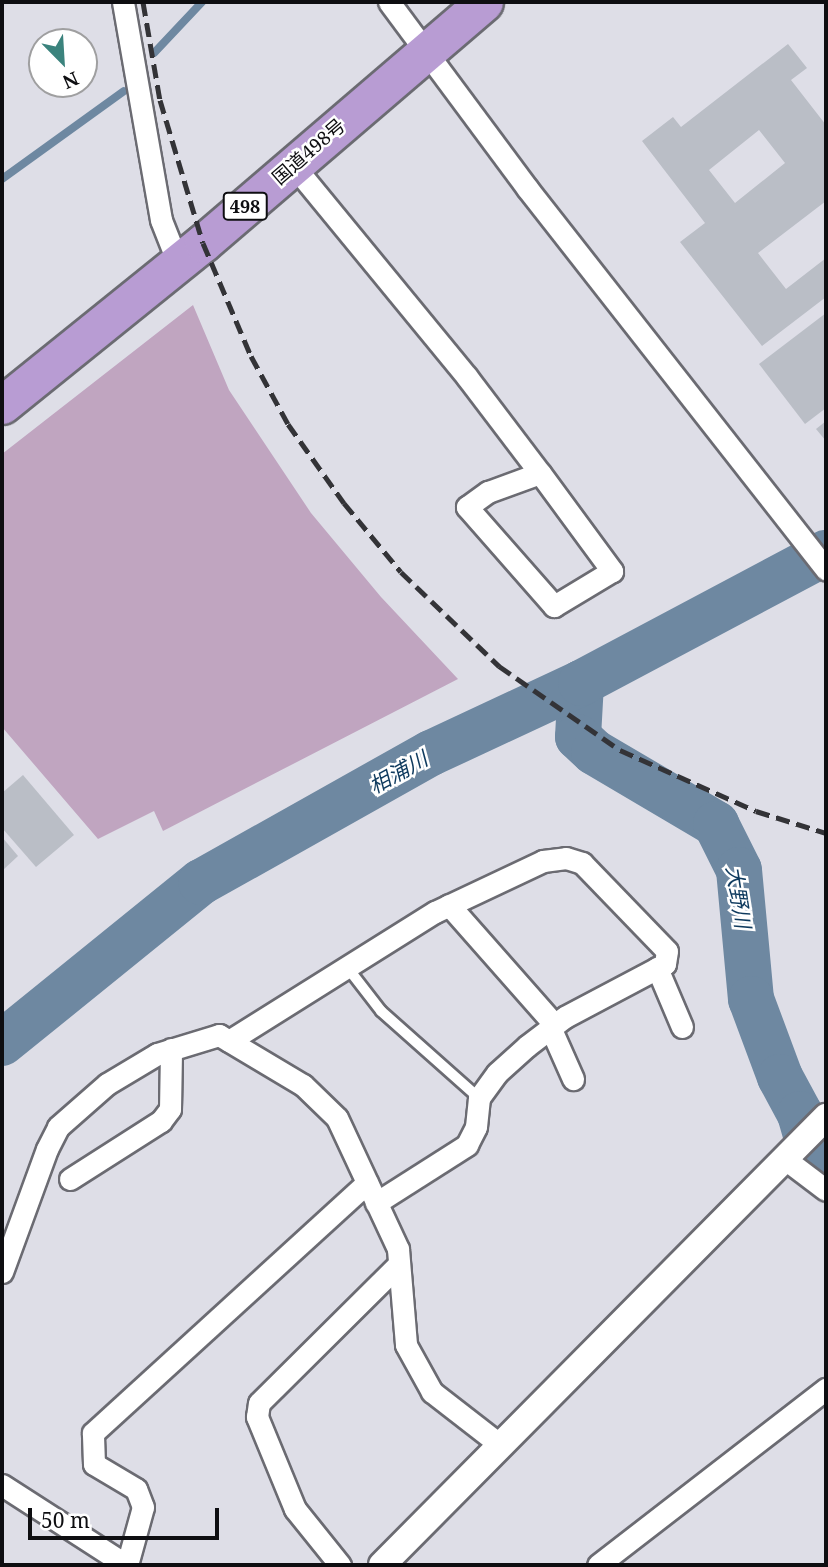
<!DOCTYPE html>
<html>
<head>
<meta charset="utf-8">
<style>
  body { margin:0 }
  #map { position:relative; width:828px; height:1567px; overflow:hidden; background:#dedee7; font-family:"Noto Serif","Noto Sans JP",serif }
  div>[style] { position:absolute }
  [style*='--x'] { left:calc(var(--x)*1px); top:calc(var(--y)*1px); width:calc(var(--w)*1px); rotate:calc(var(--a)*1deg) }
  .green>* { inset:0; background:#c0a5c0 }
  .stream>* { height:8px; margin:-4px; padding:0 4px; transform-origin:4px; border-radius:4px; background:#6e88a1 }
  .river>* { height:46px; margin:-23px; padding:0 23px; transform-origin:23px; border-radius:23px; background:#6e88a1 }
  .building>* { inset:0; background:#babec6 }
  .roads { filter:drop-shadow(2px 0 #6b6b72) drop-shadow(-2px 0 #6b6b72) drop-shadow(0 2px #6b6b72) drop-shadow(0 -2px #6b6b72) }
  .service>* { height:10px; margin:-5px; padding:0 5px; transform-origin:5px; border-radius:5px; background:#fff }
  .minor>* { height:21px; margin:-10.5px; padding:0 10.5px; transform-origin:10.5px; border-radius:10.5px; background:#fff }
  .tertiary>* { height:26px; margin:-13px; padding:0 13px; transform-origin:13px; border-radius:13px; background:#fff }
  .trunk>* { height:37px; margin:-18.5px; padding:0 18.5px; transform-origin:18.5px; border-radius:18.5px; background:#b89cd3 }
  .rail>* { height:5px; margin-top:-2.5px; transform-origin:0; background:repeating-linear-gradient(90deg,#333337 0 14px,transparent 0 21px) }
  span { translate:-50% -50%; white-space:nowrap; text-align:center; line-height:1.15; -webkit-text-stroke:5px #fff; paint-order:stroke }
  .shield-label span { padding:2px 5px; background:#fff; border:2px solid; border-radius:5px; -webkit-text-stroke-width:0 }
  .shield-label { font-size:18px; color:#0e0e11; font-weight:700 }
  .street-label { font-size:19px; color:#0e0e11 }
  .water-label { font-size:21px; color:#0e3a5e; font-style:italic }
  .frame { position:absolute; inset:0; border:4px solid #0e0e11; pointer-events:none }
  .north { position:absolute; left:28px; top:28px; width:70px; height:70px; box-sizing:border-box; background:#fff; border:2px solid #9f9fa0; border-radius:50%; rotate:156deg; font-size:19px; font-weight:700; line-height:28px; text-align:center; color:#0e0e11 }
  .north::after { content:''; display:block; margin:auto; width:24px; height:32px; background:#3b837d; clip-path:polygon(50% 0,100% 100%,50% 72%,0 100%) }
  .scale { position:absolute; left:28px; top:1508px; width:191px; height:32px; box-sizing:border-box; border:4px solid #0e0e11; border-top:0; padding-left:9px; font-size:21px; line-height:24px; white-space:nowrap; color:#0e0e11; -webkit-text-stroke:5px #fff; paint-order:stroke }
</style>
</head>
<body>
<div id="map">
  <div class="green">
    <i style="clip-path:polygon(193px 305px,229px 390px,311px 513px,381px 597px,458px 679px,163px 831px,154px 811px,98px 839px,2px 727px,2px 454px)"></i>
  </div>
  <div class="stream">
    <i style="--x:154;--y:53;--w:70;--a:-46.7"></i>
    <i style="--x:2;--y:179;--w:150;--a:-35.8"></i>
  </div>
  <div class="river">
    <i style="--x:581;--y:683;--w:54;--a:93.2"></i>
    <i style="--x:578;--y:737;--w:22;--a:43"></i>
    <i style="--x:594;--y:752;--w:142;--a:30.5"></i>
    <i style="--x:716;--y:824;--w:51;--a:63.4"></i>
    <i style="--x:739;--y:870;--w:130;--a:84.7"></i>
    <i style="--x:751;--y:999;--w:83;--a:69.6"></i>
    <i style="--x:780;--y:1077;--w:42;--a:61.6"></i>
    <i style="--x:800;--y:1114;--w:51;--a:74.1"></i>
    <i style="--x:814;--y:1163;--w:16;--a:43"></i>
    <i style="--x:2;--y:1043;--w:256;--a:-39"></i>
    <i style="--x:201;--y:882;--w:264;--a:-29.3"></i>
    <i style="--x:431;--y:753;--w:166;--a:-25"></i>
    <i style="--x:581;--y:683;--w:277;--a:-28"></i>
  </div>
  <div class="building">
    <i style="clip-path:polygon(evenodd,788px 44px,807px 68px,791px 80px,826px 125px,826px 201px,758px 253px,786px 289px,826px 258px,826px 297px,762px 346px,680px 242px,705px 223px,642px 141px,673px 117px,681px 127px,788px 44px,759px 130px,785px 163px,735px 203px,709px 170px,759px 130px)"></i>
    <i style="clip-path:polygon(826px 313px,826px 408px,805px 424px,759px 364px)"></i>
    <i style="clip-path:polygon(826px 421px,826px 441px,816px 429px)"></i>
    <i style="clip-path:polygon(23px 775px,74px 835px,36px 867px,2px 828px,2px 793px)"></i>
    <i style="clip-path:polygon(2px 837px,18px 856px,2px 871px)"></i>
  </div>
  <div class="roads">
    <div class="service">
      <i style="--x:347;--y:967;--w:56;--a:52.3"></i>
      <i style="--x:381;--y:1011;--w:131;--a:41.6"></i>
    </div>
    <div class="minor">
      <i style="--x:123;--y:2;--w:221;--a:80.1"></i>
      <i style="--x:161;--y:220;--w:46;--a:68.4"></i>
      <i style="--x:389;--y:2;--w:232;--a:53.4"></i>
      <i style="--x:527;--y:188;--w:485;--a:51.9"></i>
      <i style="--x:293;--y:165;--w:274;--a:50.6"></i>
      <i style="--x:467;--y:377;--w:121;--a:52.8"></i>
      <i style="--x:540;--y:473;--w:122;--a:53.7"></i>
      <i style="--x:612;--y:571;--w:68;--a:148.9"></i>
      <i style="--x:554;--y:606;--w:132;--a:-131.3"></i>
      <i style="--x:467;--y:507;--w:26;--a:-36"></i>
      <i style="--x:488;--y:492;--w:55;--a:-20.1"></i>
      <i style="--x:449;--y:905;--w:159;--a:48.6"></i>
      <i style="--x:657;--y:968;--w:64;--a:67"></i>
      <i style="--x:550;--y:1027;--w:57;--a:66.1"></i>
      <i style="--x:229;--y:1041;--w:243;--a:-32.1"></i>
      <i style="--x:435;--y:912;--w:119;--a:-25.3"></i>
      <i style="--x:543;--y:861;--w:23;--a:-7"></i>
      <i style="--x:566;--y:858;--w:17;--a:17"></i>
      <i style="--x:582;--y:863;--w:122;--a:46"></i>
      <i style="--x:667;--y:951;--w:13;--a:99"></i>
      <i style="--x:665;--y:964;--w:113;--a:152.1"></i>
      <i style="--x:565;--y:1017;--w:48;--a:142.7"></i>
      <i style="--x:527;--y:1046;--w:40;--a:138"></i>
      <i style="--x:497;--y:1073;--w:31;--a:126"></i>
      <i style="--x:479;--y:1098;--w:29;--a:96"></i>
      <i style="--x:476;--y:1127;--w:20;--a:117"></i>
      <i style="--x:467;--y:1145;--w:108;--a:147.5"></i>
      <i style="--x:785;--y:1159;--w:51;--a:37.1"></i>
      <i style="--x:70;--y:1179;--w:108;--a:-32.5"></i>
      <i style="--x:161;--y:1121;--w:15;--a:-53"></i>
      <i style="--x:170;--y:1109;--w:60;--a:-89"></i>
      <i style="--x:2;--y:1272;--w:131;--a:-69.9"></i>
      <i style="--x:47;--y:1149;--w:25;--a:-63"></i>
      <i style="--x:58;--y:1127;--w:65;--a:-41.3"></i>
      <i style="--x:107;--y:1084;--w:58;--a:-31"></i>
      <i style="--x:157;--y:1054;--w:65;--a:-17"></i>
      <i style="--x:219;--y:1035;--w:98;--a:30.8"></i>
      <i style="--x:303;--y:1085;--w:47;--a:44.1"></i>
      <i style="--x:337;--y:1118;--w:145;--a:65"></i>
      <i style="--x:398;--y:1249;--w:96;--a:85.2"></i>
      <i style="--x:406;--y:1345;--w:54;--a:61"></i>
      <i style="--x:432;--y:1392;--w:85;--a:37.8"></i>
      <i style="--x:2;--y:1485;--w:148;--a:32.8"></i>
      <i style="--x:127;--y:1565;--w:60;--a:-74.6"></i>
      <i style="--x:143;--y:1507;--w:19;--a:-111"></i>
      <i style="--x:136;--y:1489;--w:49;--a:-149.2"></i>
      <i style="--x:94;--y:1464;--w:31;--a:-92"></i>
      <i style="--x:93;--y:1433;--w:371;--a:-42.4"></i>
      <i style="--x:340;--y:1565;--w:72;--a:-128.8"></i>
      <i style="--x:295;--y:1509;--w:100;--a:-112.4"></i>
      <i style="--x:257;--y:1417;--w:14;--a:-82"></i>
      <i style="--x:259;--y:1403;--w:197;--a:-44.8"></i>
      <i style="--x:598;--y:1565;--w:288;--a:-37.7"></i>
    </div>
    <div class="tertiary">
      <i style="--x:382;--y:1565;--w:631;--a:-45.26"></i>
    </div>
    <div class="trunk">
      <i style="--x:2;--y:405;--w:258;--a:-38.9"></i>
      <i style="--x:203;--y:243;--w:370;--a:-40.6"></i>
    </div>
  </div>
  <div class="rail">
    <i style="--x:143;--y:2;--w:99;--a:80.2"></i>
    <i style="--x:160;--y:100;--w:149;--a:73.3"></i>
    <i style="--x:203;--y:243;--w:123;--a:67"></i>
    <i style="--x:251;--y:356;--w:77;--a:61.4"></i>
    <i style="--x:288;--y:424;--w:97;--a:54.7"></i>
    <i style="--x:344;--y:503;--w:89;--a:50.4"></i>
    <i style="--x:401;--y:572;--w:136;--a:43.8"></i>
    <i style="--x:499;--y:666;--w:147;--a:34.8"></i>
    <i style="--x:620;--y:750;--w:149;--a:24.2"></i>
    <i style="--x:756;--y:811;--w:73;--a:17.4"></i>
  </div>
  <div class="shield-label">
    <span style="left:245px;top:206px">498</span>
  </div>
  <div class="street-label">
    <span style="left:309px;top:152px;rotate:-41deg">国道498号</span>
  </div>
  <div class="water-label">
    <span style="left:398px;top:772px;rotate:-29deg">相浦川</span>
    <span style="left:739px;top:897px;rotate:81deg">大野川</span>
  </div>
  <div class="frame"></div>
  <div class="north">N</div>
  <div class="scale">50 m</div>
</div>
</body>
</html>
